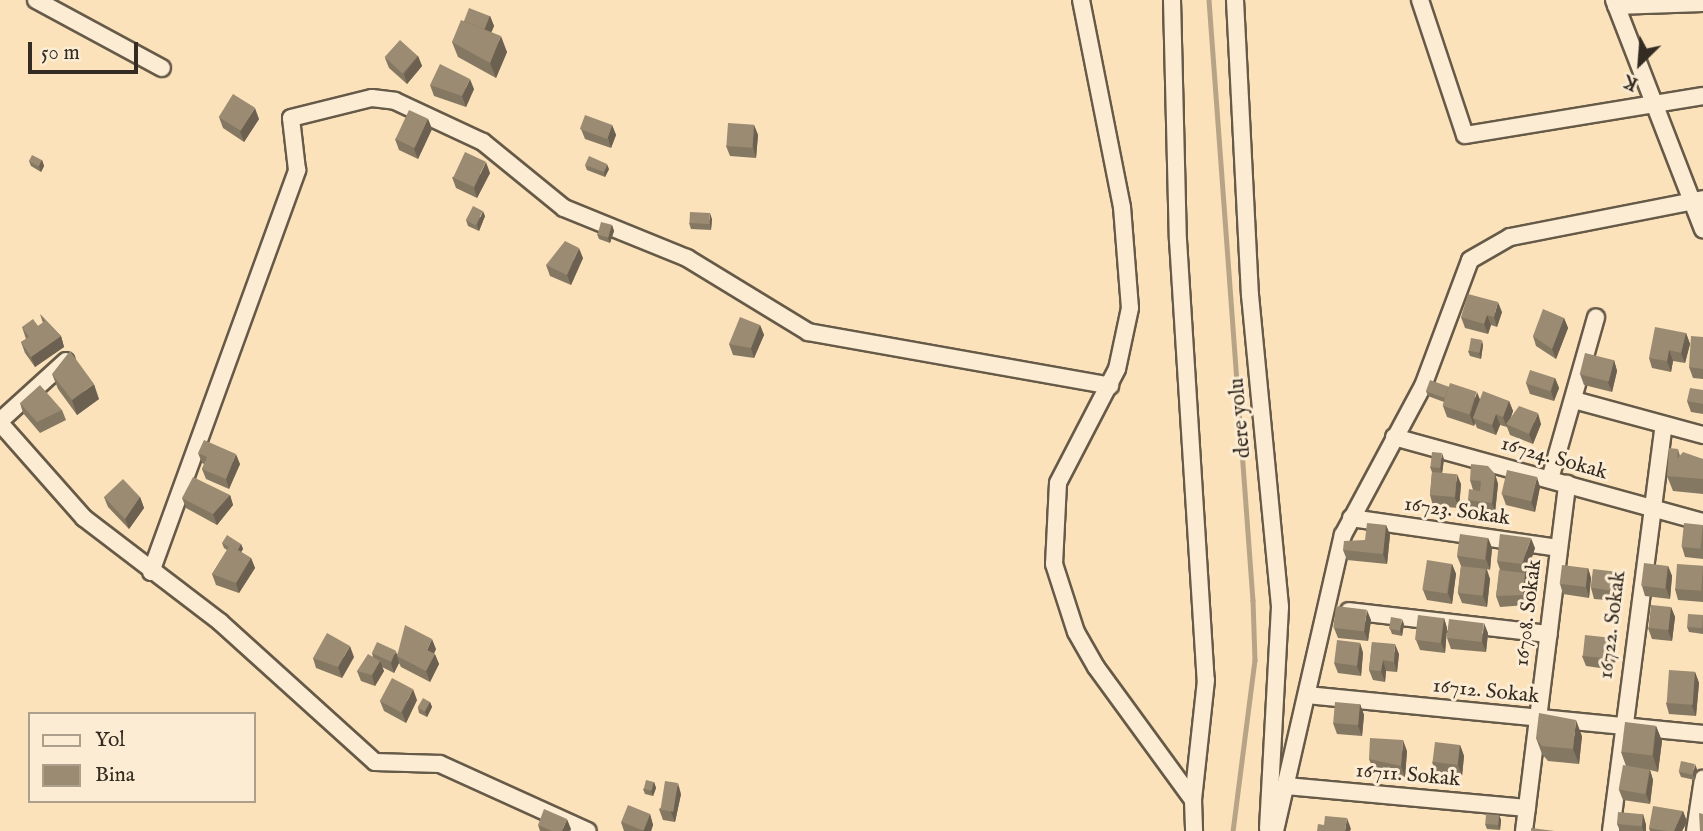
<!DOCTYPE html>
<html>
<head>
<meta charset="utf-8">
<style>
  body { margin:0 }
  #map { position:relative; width:1703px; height:831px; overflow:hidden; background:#fbe2bb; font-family:"IM FELL English",serif }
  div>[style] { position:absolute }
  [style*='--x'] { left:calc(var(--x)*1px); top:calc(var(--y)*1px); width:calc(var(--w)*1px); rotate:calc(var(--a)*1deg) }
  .stream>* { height:4.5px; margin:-2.25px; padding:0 2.25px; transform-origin:2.25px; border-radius:2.25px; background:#b7a487 }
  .roads { filter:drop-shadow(2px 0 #665a48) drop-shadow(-2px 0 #665a48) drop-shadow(0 2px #665a48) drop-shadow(0 -2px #665a48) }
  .minor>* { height:16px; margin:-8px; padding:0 8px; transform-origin:8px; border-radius:8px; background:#fcecd3 }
  .wall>* { inset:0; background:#857862 }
  .shaded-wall>* { inset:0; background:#6c6150 }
  .building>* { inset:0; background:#9b8b72; transform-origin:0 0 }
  span { translate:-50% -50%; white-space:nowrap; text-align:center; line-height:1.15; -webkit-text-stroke:6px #fcecd3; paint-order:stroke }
  .street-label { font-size:21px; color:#342c22 }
  .legend { position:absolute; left:28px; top:712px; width:228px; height:91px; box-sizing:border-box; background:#fcecd3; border:2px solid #ac9f8c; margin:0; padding:9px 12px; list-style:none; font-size:21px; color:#342c22 }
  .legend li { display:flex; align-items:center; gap:14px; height:35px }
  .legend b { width:35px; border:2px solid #ac9f8c }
  .north { position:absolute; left:1605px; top:28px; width:70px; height:70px; -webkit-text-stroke:5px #fcecd3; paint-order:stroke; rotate:205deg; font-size:19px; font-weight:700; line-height:28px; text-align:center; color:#342c22 }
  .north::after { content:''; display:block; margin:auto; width:24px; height:32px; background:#342c22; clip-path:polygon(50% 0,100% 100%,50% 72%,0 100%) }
  .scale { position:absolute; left:28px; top:42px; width:110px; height:32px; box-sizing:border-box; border:4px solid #342c22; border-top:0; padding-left:9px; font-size:21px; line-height:24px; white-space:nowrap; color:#342c22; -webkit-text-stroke:5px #fcecd3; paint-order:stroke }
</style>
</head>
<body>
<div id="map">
  <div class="stream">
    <i style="--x:1209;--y:0;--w:602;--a:85.81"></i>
    <i style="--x:1253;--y:600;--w:60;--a:88.1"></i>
    <i style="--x:1255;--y:660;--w:172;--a:97.3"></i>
  </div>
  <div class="roads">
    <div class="minor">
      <i style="--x:36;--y:0;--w:143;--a:28.4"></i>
      <i style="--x:1081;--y:0;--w:211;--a:78.8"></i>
      <i style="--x:1122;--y:207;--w:101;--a:85.5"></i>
      <i style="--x:1130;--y:308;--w:62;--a:102"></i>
      <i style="--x:1117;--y:369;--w:128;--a:117.4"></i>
      <i style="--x:1058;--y:483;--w:81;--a:92.8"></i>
      <i style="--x:1054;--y:564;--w:71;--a:72.1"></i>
      <i style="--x:1076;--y:632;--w:40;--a:60.3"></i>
      <i style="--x:1096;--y:667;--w:165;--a:53.9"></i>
      <i style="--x:1193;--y:800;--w:31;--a:88"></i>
      <i style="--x:1172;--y:0;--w:240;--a:88.6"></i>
      <i style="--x:1178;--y:240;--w:441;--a:86.4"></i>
      <i style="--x:1206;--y:680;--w:121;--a:96.2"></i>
      <i style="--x:1235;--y:0;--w:295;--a:87.1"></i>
      <i style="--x:1250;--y:295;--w:313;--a:84.5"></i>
      <i style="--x:1280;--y:607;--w:222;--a:93.1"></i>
      <i style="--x:1420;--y:0;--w:142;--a:71.6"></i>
      <i style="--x:1465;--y:135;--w:241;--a:-9.3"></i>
      <i style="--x:1614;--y:0;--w:246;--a:68.8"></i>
      <i style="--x:1616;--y:6;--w:87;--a:-2"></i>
      <i style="--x:1574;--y:400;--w:134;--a:15.2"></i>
      <i style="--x:0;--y:421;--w:89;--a:-42.3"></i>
      <i style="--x:0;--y:423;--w:127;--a:48.5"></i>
      <i style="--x:84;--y:518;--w:171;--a:37.4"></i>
      <i style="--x:220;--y:622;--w:209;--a:42.1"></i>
      <i style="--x:375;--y:762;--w:65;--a:1.8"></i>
      <i style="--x:440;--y:764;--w:162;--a:24.4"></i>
      <i style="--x:1394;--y:437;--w:320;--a:15.4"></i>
      <i style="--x:1550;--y:479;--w:168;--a:-74.1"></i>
      <i style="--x:1351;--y:518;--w:209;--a:8.2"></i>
      <i style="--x:151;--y:572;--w:428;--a:-70"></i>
      <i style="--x:297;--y:170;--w:52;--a:-96.6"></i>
      <i style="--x:291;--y:118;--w:83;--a:-13.9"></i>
      <i style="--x:372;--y:98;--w:23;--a:7"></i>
      <i style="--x:395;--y:101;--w:97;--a:25"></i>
      <i style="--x:483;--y:142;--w:104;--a:39.2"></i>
      <i style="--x:564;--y:208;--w:133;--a:22.1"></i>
      <i style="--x:687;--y:258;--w:142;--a:31.4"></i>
      <i style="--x:808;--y:332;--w:307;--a:10.1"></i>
      <i style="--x:1349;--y:611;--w:201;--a:6.6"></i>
      <i style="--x:1307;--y:695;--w:398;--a:5.6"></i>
      <i style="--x:1286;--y:786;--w:242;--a:5.2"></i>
      <i style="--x:1275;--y:831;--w:304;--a:-77.1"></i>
      <i style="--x:1343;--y:535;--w:169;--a:-61.8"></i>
      <i style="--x:1423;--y:386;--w:134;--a:-69.5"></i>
      <i style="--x:1470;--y:260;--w:46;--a:-29.9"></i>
      <i style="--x:1510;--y:237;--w:197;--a:-11.1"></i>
      <i style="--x:1524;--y:831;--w:350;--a:-82.9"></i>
      <i style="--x:1611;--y:831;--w:409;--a:-82.6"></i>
      <i style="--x:1695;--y:831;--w:53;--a:-81.3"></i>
    </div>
  </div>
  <div class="wall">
    <i style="clip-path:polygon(490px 16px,494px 26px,491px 32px,507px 52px,496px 78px,458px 57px,452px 42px,464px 21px)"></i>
    <i style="clip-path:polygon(418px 56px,422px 66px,407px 84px,389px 68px,385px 58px)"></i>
    <i style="clip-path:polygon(430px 85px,474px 89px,466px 107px,434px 96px)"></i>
    <i style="clip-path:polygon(219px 117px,259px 119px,244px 142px,223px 128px)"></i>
    <i style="clip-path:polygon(428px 119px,432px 129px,418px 159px,399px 150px,395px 139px)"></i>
    <i style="clip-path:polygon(612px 125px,616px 135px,611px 148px,585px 139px,581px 129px)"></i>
    <i style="clip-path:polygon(754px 125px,758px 135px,756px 158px,730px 156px,726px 146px)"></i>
    <i style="clip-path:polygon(42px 160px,44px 166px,41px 172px,31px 166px,29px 161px)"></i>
    <i style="clip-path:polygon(585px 165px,609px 169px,605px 177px,587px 170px)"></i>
    <i style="clip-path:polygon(490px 173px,477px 198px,456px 188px,452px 177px)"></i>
    <i style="clip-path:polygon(485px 216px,479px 231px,468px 226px,466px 220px)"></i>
    <i style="clip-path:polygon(712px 219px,711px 230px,691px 229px,689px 223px)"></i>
    <i style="clip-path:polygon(612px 225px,614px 231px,610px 243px,599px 239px,597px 234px)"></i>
    <i style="clip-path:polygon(583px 258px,571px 285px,550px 276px,546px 265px)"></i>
    <i style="clip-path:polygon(1502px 312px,1497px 327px,1491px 325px,1488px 334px,1465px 328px,1461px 317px)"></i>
    <i style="clip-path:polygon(40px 314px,61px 336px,64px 347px,35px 367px,25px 353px,21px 342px,26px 339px,22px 327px,38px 326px,43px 323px)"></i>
    <i style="clip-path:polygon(1564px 318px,1568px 328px,1556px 359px,1536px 346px,1533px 336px)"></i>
    <i style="clip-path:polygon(760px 325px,764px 335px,754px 358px,733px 355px,729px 344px)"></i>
    <i style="clip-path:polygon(1686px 333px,1690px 344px,1685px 363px,1673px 361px,1671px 372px,1652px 368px,1649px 358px)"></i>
    <i style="clip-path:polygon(1703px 337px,1703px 379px,1693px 378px,1689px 367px)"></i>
    <i style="clip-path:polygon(1483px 345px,1481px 359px,1470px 356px,1468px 351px)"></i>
    <i style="clip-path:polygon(1614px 360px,1617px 371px,1612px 392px,1584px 385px,1580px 374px)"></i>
    <i style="clip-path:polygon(52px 374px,99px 399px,77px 415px,58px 389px)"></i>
    <i style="clip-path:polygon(1555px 378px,1559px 388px,1554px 401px,1530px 394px,1526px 383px)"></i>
    <i style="clip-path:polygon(1449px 387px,1480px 399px,1509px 401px,1513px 411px,1511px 417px,1541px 424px,1533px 444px,1510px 435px,1507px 427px,1500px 425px,1496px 435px,1477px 428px,1475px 423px,1474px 426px,1447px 417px,1443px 406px,1444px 402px,1428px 396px,1426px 391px)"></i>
    <i style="clip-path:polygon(1703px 390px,1703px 414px,1691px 412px,1687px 401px)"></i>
    <i style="clip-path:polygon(20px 403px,62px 410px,66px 420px,40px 433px,23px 413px)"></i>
    <i style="clip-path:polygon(1678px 449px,1680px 456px,1703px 459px,1703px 494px,1673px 491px,1667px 476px)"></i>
    <i style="clip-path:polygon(198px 453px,240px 464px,229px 489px,206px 479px,202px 469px,204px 464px,202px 463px)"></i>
    <i style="clip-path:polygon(1444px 459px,1442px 473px,1461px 484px,1459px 508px,1433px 506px,1430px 495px,1432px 472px,1430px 467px)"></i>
    <i style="clip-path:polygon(1495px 474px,1498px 484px,1495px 513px,1471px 511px,1468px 500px,1473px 490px,1470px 480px)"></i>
    <i style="clip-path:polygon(1540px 487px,1535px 512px,1506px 505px,1502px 494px)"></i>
    <i style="clip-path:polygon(230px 495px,233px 505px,217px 525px,186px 508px,182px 498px)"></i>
    <i style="clip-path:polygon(104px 497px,140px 497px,144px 508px,129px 529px,108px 507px)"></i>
    <i style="clip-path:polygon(1467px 503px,1469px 508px,1467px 520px,1461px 519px,1459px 514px)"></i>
    <i style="clip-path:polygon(1386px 525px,1390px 535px,1387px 564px,1347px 560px,1343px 550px,1365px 540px)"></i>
    <i style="clip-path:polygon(1703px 525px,1703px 559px,1685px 557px,1682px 547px)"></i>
    <i style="clip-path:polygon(1488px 538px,1492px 548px,1490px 570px,1487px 569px,1490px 579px,1487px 607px,1462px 603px,1458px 593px,1461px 566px,1457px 556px)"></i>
    <i style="clip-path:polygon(222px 543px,241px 544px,243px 549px,241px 552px,251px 558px,255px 568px,239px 593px,216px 585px,212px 574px,227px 550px,224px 548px)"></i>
    <i style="clip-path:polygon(1535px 548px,1526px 575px,1529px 583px,1527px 605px,1500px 607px,1496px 596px,1500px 570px,1497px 561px)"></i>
    <i style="clip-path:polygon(1452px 564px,1456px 574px,1452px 604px,1427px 600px,1423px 590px)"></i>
    <i style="clip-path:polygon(1668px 566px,1672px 576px,1670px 599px,1645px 596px,1642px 586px)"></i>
    <i style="clip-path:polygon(1703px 566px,1703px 602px,1678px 600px,1675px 589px)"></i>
    <i style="clip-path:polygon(1588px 568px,1591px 578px,1589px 598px,1563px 594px,1560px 584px)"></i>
    <i style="clip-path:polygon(1618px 572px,1622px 583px,1620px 601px,1594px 599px,1591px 588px)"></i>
    <i style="clip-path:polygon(1671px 607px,1675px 617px,1672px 641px,1652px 639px,1648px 628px)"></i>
    <i style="clip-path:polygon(1703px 615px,1703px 634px,1689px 632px,1687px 627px)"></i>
    <i style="clip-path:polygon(1444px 618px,1447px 628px,1445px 653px,1420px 650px,1416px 640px)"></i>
    <i style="clip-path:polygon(1371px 620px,1368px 641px,1338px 638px,1334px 628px)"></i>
    <i style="clip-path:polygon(1404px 624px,1402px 636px,1392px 634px,1390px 629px)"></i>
    <i style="clip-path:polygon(1488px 633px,1486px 652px,1451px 649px,1447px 638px)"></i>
    <i style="clip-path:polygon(1613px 638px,1617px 649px,1614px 670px,1586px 666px,1582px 656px)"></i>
    <i style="clip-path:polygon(1372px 642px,1399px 654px,1397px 672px,1386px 671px,1385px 682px,1373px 680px,1369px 670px)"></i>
    <i style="clip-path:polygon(1360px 643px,1363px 653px,1361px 676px,1338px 673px,1334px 663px)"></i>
    <i style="clip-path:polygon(436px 649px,434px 653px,439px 664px,430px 682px,401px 667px,399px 663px,394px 673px,382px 667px,384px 671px,375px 686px,361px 681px,357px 671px,373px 657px,372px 653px,397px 654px)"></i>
    <i style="clip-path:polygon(354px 657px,342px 678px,316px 668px,313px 658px)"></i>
    <i style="clip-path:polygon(1695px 672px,1699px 683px,1696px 716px,1669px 714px,1666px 703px)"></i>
    <i style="clip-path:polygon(417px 700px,406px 723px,384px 711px,380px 701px)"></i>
    <i style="clip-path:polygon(430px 702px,432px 707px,427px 717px,419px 713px,418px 708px)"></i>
    <i style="clip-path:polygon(1360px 704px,1364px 715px,1362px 736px,1337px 734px,1333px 723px)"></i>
    <i style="clip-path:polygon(1656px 726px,1662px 741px,1658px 772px,1650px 770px,1653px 780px,1650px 804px,1623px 800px,1619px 790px,1626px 766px,1621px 752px)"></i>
    <i style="clip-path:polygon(1582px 736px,1579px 764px,1548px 761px,1542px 754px,1536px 738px)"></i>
    <i style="clip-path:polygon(1460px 745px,1464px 756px,1462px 776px,1436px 773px,1432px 762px)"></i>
    <i style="clip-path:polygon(1407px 751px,1405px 777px,1373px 769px,1369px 759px)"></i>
    <i style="clip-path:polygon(1697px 769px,1695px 780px,1681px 777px,1679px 772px)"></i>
    <i style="clip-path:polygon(654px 782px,656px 788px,653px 796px,645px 794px,643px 789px)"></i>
    <i style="clip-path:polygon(681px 794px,675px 822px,663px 820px,659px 809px)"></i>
    <i style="clip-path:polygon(1683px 811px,1687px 822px,1682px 831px,1650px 831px,1649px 828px)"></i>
    <i style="clip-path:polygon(650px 814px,653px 825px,651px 831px,624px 831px,621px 822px)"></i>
    <i style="clip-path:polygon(1643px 814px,1646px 825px,1646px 831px,1620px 831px,1617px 824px)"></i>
    <i style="clip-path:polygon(1499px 815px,1501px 820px,1500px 830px,1487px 829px,1485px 824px)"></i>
    <i style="clip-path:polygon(538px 825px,571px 829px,570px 831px,540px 831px)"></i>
  </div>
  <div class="shaded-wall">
    <i style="clip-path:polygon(490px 16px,494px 26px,487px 43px,483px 33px)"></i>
    <i style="clip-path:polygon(501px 36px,507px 52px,496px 78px,490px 63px)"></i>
    <i style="clip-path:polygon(418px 56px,422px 66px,407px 84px,404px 74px)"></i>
    <i style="clip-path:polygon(470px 79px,474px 89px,466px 107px,462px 96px)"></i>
    <i style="clip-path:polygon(255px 108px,259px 119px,244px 142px,240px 131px)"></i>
    <i style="clip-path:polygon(428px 119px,432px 129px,418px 159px,414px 149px)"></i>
    <i style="clip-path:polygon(612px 125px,616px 135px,611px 148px,608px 138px)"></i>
    <i style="clip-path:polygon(754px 125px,758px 135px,756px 158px,753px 147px)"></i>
    <i style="clip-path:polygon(42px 160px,44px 166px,41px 172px,39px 166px)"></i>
    <i style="clip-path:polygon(486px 162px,490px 173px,477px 198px,474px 188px)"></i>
    <i style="clip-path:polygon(607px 164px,609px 169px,605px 177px,604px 172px)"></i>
    <i style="clip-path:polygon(483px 211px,485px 216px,479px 231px,477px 225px)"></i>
    <i style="clip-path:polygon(710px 213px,712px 219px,711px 230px,710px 225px)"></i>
    <i style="clip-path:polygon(612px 225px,614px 231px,610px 243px,608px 238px)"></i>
    <i style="clip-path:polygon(579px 248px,583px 258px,571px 285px,567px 275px)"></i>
    <i style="clip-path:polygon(1498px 302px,1502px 312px,1497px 327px,1494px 317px)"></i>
    <i style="clip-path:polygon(1487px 315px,1491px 325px,1488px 334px,1484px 324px)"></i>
    <i style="clip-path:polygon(1564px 318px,1568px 328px,1556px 359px,1552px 349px)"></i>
    <i style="clip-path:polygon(760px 325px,764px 335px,754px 358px,751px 348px)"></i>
    <i style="clip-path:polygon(1686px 333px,1690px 344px,1685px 363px,1681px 353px)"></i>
    <i style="clip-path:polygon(61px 336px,64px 347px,35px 367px,31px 357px)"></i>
    <i style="clip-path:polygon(1482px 340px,1483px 345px,1481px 359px,1479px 353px)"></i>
    <i style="clip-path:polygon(1669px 350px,1673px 361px,1671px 372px,1667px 361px)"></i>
    <i style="clip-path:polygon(1614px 360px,1617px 371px,1612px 392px,1608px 382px)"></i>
    <i style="clip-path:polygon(1555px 378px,1559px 388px,1554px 401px,1551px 391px)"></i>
    <i style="clip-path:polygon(94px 384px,99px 399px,77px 415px,72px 400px)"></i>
    <i style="clip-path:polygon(1477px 392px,1481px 402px,1473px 418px,1475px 423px,1474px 426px,1470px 415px)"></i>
    <i style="clip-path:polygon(1509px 401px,1513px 411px,1508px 425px,1506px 424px,1507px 428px,1503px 417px)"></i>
    <i style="clip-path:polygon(1538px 413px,1541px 424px,1533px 444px,1529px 434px)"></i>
    <i style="clip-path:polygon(1496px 414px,1500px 425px,1496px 435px,1492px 425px)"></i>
    <i style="clip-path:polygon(1442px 453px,1444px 459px,1442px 474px,1440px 468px)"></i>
    <i style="clip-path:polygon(236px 454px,240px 464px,229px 489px,226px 479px)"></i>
    <i style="clip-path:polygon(1457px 474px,1461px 484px,1459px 508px,1455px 498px)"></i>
    <i style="clip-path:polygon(1495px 474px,1498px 484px,1495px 513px,1492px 503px)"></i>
    <i style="clip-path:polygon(1537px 477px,1540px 487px,1535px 512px,1531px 501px)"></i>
    <i style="clip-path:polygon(230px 495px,233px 505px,217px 525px,213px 514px)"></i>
    <i style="clip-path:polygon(140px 497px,144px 508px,129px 529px,125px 519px)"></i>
    <i style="clip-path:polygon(1467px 503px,1469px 508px,1467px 520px,1466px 515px)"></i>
    <i style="clip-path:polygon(1386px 525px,1390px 535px,1387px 564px,1383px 554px)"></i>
    <i style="clip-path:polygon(1488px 538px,1492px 548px,1490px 570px,1486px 559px)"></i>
    <i style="clip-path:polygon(1531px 538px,1535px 548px,1526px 575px,1522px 564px)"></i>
    <i style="clip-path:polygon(241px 544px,243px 549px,238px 557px,237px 551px)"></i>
    <i style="clip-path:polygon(251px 558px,255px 568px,239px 593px,236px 583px)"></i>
    <i style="clip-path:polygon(1452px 564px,1456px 574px,1452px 604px,1448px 593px)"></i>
    <i style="clip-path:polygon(1668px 566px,1672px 576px,1670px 599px,1666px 588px)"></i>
    <i style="clip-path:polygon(1588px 568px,1591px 578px,1589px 598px,1586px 587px)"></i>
    <i style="clip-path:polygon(1486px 569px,1490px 579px,1487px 607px,1483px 596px)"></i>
    <i style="clip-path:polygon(1618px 572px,1622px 583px,1620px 601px,1616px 591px)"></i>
    <i style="clip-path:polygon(1525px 573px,1529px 583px,1527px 605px,1523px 595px)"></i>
    <i style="clip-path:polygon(1671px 607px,1675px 617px,1672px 641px,1668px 631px)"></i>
    <i style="clip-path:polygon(1367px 610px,1371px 620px,1368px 641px,1364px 631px)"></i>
    <i style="clip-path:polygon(1444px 618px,1447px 628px,1445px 653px,1441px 642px)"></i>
    <i style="clip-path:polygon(1402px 619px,1404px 624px,1402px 636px,1400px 631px)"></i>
    <i style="clip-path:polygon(1484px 623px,1488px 633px,1486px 652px,1482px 642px)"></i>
    <i style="clip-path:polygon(1613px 638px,1617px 649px,1614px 670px,1610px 659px)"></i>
    <i style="clip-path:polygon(432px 639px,436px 649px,431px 660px,427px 650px)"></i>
    <i style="clip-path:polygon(1360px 643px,1363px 653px,1361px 676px,1357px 666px)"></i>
    <i style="clip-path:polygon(1395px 644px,1399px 654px,1397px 672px,1394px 662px)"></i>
    <i style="clip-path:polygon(350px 646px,354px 657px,342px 678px,338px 667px)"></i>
    <i style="clip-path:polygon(396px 651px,399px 663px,394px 673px,391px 663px)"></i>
    <i style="clip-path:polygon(435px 654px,439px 664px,430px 682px,426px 671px)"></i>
    <i style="clip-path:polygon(1383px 660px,1386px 671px,1385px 682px,1381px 671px)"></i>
    <i style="clip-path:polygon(380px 661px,384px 671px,375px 686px,372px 675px)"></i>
    <i style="clip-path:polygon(1695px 672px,1699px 683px,1696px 716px,1692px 706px)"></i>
    <i style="clip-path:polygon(413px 689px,417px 700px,406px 723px,402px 712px)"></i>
    <i style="clip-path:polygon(430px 702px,432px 707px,427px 717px,425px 712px)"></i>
    <i style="clip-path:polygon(1360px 704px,1364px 715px,1362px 736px,1358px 726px)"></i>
    <i style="clip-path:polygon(1576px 720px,1582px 736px,1579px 764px,1573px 749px)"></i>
    <i style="clip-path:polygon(1656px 726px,1662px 741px,1658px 772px,1653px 756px)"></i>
    <i style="clip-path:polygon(1403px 740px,1407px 751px,1405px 777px,1401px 766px)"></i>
    <i style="clip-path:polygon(1460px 745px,1464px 756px,1462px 776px,1458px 765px)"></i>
    <i style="clip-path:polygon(1695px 764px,1697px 769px,1695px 780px,1693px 775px)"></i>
    <i style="clip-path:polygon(1650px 770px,1653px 780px,1650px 804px,1646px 794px)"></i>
    <i style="clip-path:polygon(654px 782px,656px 788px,653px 796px,651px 791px)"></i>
    <i style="clip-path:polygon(678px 783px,681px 794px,675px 822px,671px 812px)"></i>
    <i style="clip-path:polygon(1683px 811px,1687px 822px,1682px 831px,1674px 831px)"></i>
    <i style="clip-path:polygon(650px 814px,653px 825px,651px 831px,642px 831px)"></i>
    <i style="clip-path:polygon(1643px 814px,1646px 825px,1646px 831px,1643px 831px,1642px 826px)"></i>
    <i style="clip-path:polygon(1499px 815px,1501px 820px,1500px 830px,1498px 825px)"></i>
    <i style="clip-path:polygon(1347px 818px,1351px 829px,1350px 831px,1345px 831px)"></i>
    <i style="clip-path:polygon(567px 819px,571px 829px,570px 831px,562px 831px)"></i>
  </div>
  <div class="building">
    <i style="left:469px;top:8px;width:22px;height:14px;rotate:21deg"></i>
    <i style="clip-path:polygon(461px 20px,501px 36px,490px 63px,452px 42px)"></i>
    <i style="left:400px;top:40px;width:24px;height:23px;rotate:42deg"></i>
    <i style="clip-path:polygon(440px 64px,470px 79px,462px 96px,430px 85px)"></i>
    <i style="left:233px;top:94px;width:26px;height:27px;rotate:32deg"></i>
    <i style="left:409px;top:110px;width:21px;height:32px;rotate:25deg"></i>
    <i style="left:585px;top:115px;width:29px;height:15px;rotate:20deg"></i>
    <i style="left:728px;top:123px;width:26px;height:23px;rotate:4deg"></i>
    <i style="left:465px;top:152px;width:23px;height:28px;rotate:25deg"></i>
    <i style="left:32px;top:155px;width:11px;height:7px;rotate:27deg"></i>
    <i style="clip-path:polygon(589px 156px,607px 164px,604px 172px,585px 165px)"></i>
    <i style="left:473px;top:206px;width:11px;height:16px;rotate:27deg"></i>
    <i style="left:690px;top:212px;width:20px;height:11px;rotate:3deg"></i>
    <i style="left:601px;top:222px;width:11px;height:13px;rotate:15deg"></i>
    <i style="clip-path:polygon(565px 241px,579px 248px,567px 275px,546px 265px)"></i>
    <i style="clip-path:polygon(1468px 294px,1498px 302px,1494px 317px,1487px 315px,1484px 324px,1461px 317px)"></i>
    <i style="clip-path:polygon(1543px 309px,1564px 318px,1552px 349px,1533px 336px)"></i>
    <i style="clip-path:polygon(40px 314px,61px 336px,31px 357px,21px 342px,29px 337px,22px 327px,33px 319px,38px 326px,45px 321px)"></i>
    <i style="clip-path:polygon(740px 317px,760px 325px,751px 348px,729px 344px)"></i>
    <i style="clip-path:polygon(1655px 327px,1686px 333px,1681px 353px,1669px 350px,1667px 361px,1649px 358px)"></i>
    <i style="clip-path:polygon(1691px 336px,1703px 337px,1703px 369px,1689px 367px)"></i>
    <i style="left:1471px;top:338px;width:11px;height:13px;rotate:10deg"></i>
    <i style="clip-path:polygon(70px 351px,94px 384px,72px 400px,52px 374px)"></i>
    <i style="left:1585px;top:353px;width:30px;height:22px;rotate:14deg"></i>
    <i style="left:1530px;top:370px;width:26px;height:14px;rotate:18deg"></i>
    <i style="left:1430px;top:380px;width:20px;height:12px;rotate:20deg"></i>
    <i style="left:1450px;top:383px;width:28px;height:24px;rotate:18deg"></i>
    <i style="clip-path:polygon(40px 385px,62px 410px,37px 422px,20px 403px)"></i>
    <i style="clip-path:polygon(1690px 388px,1703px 390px,1703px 404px,1687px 401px)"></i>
    <i style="clip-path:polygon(1483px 391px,1509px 401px,1503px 417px,1496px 414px,1492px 425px,1473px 418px)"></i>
    <i style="clip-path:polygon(1519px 406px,1538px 413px,1529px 434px,1506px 424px)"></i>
    <i style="clip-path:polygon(204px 440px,236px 454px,226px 479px,202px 469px,207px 457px,198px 453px)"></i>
    <i style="clip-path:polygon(1669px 448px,1678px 449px,1677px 459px,1683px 452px,1703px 459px,1703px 479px,1667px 476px)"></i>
    <i style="left:1432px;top:452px;width:10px;height:15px;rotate:6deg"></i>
    <i style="clip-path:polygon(1471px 464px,1488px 466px,1495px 474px,1492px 503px,1468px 500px,1469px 489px,1480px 491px,1481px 481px,1470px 480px)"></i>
    <i style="left:1507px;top:470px;width:31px;height:25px;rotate:13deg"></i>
    <i style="left:1432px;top:472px;width:25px;height:23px;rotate:5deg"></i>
    <i style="clip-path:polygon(193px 477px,230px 495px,213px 514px,182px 498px)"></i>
    <i style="clip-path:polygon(123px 479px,140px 497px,125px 519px,104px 497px)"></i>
    <i style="clip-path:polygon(1461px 502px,1467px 503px,1466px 515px,1459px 514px)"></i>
    <i style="clip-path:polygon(1367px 523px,1386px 525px,1383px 554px,1343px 550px,1344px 541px,1365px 540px)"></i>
    <i style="left:1684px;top:523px;width:19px;height:24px;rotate:6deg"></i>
    <i style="left:1460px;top:534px;width:28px;height:22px;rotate:8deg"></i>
    <i style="clip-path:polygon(1500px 534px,1531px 538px,1522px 564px,1497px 561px)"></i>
    <i style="clip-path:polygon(227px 535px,241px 544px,238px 550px,230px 545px,229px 547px,222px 543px)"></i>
    <i style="clip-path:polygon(230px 545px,251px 558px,236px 583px,212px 574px)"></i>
    <i style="left:1427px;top:560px;width:25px;height:30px;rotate:9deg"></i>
    <i style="left:1644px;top:563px;width:24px;height:23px;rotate:7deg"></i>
    <i style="left:1677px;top:564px;width:26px;height:25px;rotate:4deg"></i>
    <i style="left:1562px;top:565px;width:26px;height:19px;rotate:7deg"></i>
    <i style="left:1461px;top:566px;width:25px;height:27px;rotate:7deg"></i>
    <i style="left:1593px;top:569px;width:25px;height:19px;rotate:7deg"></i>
    <i style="clip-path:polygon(1499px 570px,1525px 573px,1523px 595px,1496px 596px)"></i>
    <i style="left:1651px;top:605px;width:20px;height:23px;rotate:6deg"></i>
    <i style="left:1336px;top:606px;width:31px;height:22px;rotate:7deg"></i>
    <i style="left:1688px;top:614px;width:15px;height:13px;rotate:4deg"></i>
    <i style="left:1418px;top:615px;width:26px;height:25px;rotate:7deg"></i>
    <i style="left:1391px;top:617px;width:11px;height:12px;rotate:10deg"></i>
    <i style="left:1449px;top:619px;width:35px;height:19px;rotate:7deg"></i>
    <i style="clip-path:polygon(405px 625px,432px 639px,427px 650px,435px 654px,426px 671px,397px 656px)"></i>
    <i style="clip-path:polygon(327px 633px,350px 646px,338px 667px,313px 658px)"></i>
    <i style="left:1585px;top:635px;width:28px;height:21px;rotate:6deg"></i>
    <i style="left:1337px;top:640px;width:23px;height:23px;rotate:7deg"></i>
    <i style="left:377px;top:642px;width:21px;height:12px;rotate:25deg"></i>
    <i style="clip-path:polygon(1372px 642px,1395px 644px,1394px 662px,1383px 660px,1381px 671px,1369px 670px)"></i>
    <i style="clip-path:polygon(368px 654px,380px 661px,372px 675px,357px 671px)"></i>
    <i style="left:1669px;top:670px;width:26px;height:33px;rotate:4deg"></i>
    <i style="left:392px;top:678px;width:24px;height:26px;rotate:28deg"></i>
    <i style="left:423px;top:698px;width:8px;height:11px;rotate:30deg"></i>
    <i style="left:1335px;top:702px;width:25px;height:21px;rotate:5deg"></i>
    <i style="clip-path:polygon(1539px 713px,1576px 720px,1573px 749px,1542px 746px,1536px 738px)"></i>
    <i style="left:1625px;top:722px;width:31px;height:30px;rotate:7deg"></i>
    <i style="clip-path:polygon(1370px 738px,1403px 740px,1401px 766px,1369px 759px)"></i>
    <i style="left:1435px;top:742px;width:25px;height:20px;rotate:7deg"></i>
    <i style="left:1681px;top:761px;width:14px;height:11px;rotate:12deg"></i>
    <i style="left:1623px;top:765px;width:27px;height:25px;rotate:10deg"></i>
    <i style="left:646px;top:780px;width:8px;height:9px;rotate:14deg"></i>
    <i style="left:665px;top:781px;width:13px;height:29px;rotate:9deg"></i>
    <i style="left:628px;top:805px;width:24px;height:18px;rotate:22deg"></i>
    <i style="clip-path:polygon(1653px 806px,1683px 811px,1674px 831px,1666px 831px,1649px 828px)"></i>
    <i style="clip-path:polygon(544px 809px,567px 819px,562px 831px,552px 831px,538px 825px)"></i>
    <i style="left:1618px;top:812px;width:25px;height:12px;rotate:5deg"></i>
    <i style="clip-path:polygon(1699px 813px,1703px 814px,1703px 831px,1700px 831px)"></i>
    <i style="left:1486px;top:814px;width:13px;height:10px;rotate:4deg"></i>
    <i style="clip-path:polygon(1325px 816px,1347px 818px,1345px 831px,1317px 831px,1318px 824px,1324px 825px)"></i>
    <i style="clip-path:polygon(1531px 828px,1555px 831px,1531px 831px)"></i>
  </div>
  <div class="street-label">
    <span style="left:1241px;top:418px;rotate:-95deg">dere yolu</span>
    <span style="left:1554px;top:459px;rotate:16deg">16724. Sokak</span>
    <span style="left:1457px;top:512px;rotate:8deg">16723. Sokak</span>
    <span style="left:1529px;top:613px;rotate:-83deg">16708. Sokak</span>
    <span style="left:1613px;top:625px;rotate:-83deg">16722. Sokak</span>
    <span style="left:1486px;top:692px;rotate:6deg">16712. Sokak</span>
    <span style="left:1408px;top:776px;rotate:5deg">16711. Sokak</span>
  </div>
  <ul class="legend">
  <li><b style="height:9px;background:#fcecd3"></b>Yol</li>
  <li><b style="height:19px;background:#9b8b72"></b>Bina</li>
  </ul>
  <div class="north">K</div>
  <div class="scale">50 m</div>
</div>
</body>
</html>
